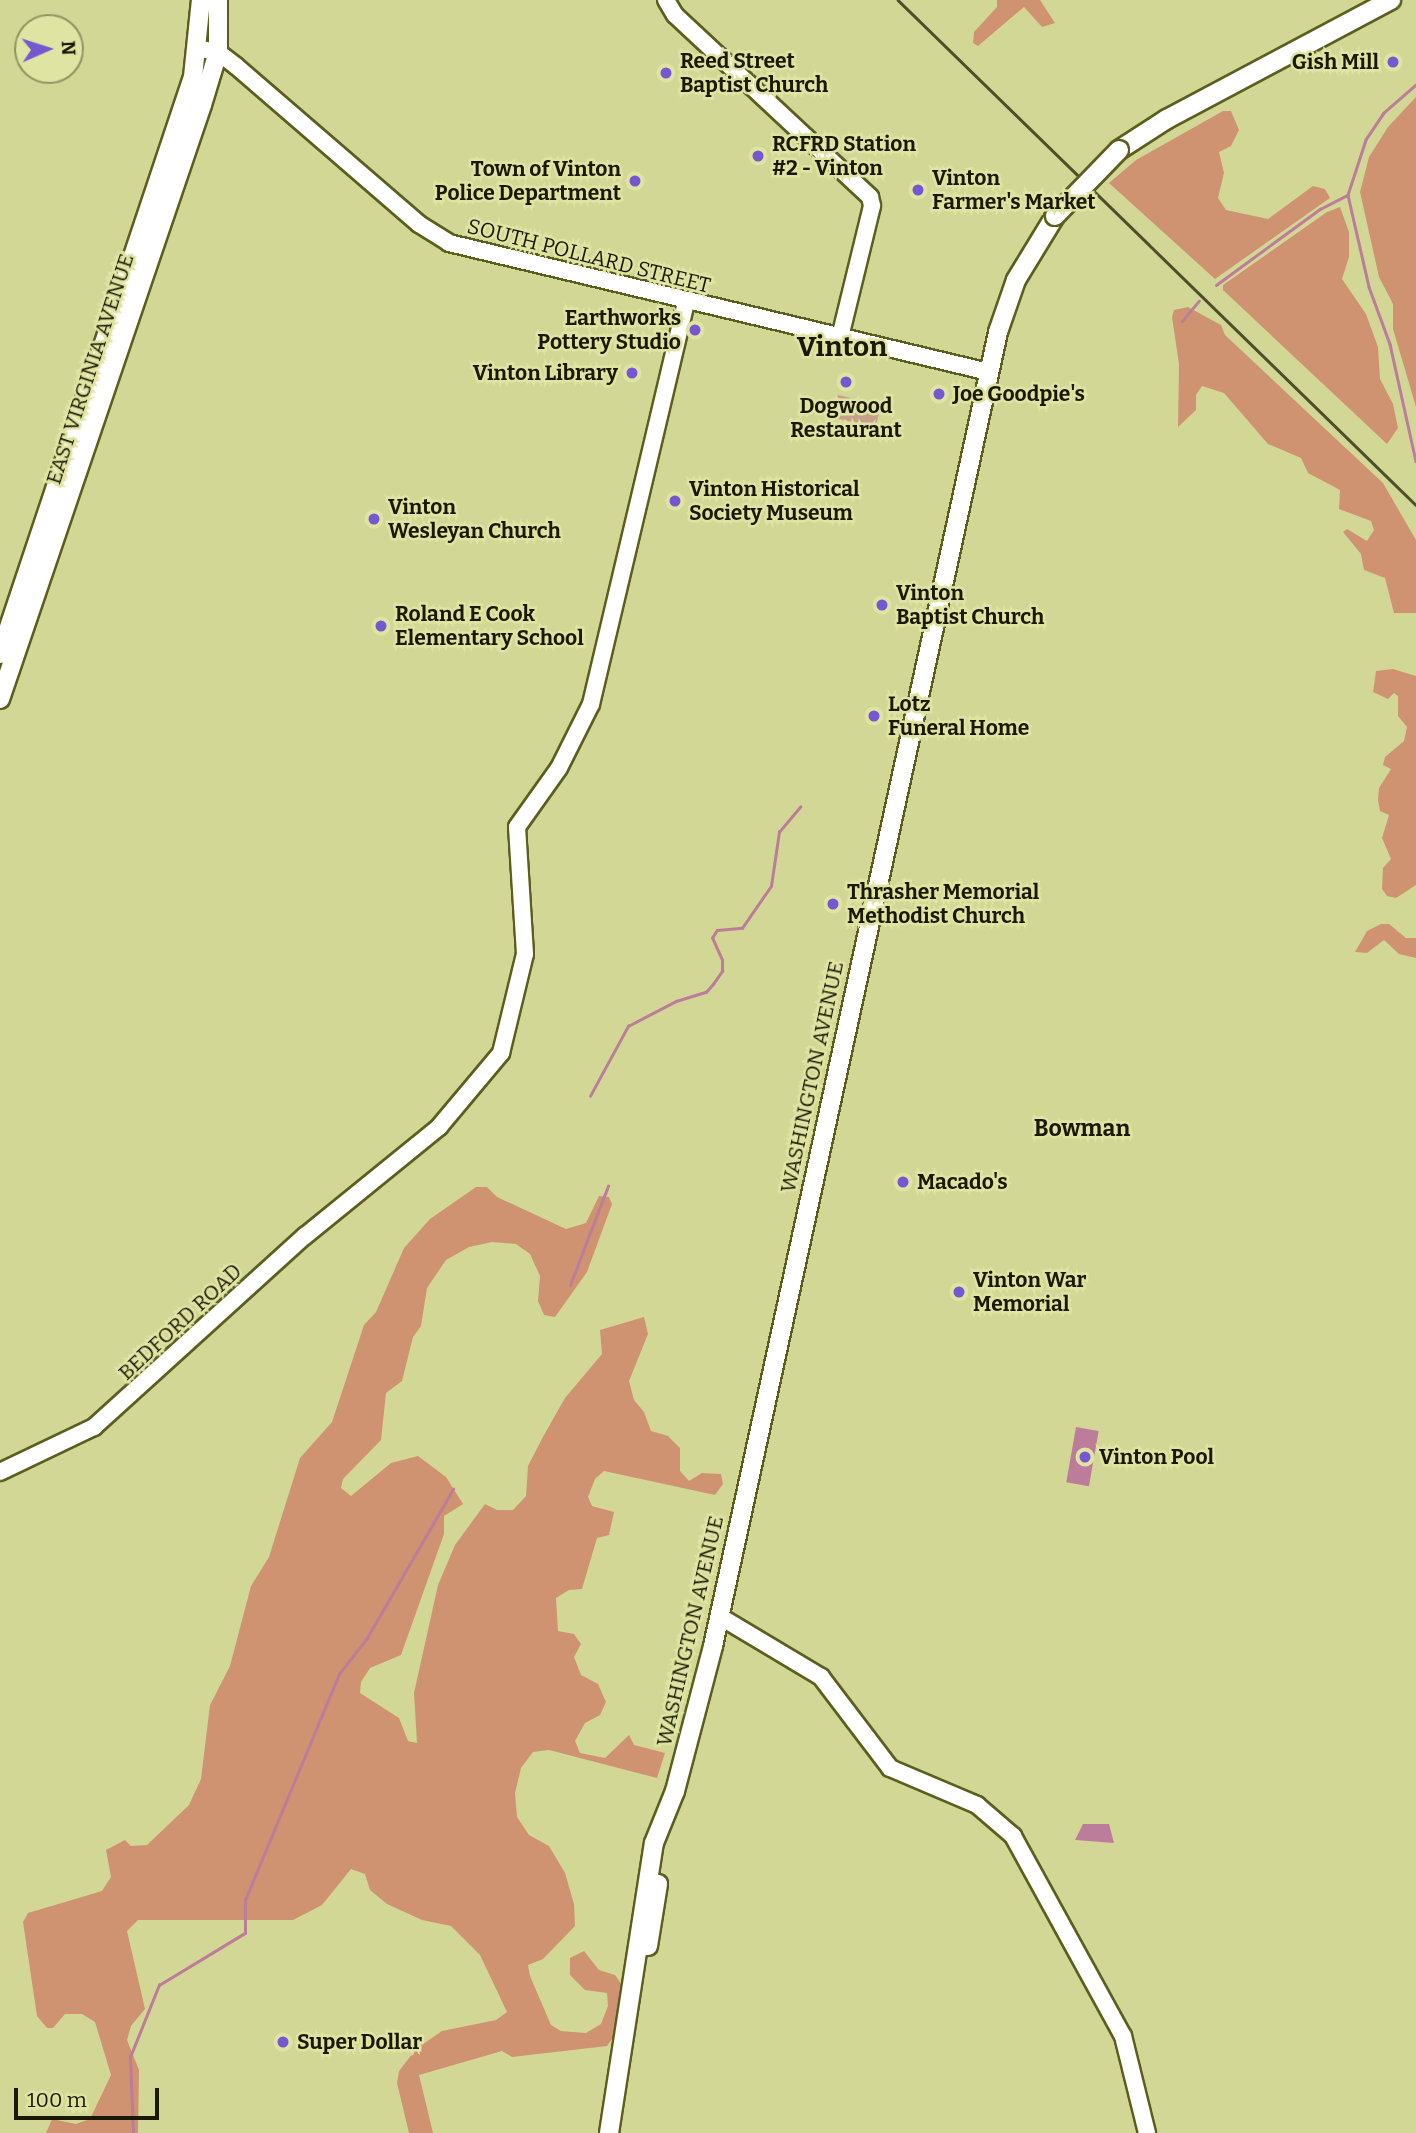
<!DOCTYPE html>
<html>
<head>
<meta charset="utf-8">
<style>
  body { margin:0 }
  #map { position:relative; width:1416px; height:2133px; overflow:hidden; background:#d3d795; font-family:Bitter,serif }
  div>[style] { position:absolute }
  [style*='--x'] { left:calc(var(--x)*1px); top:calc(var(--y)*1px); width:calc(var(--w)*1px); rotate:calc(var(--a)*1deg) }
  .green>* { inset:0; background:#c89f88; transform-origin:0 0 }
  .forest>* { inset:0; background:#cf9371 }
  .water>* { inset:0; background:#bc7d9a; transform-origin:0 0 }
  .stream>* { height:2.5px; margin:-1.25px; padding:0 1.25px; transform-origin:1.25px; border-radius:1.25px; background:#bc7d9a }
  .roads { filter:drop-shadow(2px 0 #5c5e1e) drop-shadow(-2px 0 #5c5e1e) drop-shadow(0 2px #5c5e1e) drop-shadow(0 -2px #5c5e1e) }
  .secondary>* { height:16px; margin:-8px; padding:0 8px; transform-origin:8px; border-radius:8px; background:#fff }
  .primary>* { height:18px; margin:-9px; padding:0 9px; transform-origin:9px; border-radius:9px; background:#fff }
  .rail>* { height:2.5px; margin:-1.25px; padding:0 1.25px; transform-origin:1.25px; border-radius:1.25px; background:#4d4f2b }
  .bridges { filter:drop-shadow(2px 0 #5c5e1e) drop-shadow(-2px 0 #5c5e1e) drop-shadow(0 2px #5c5e1e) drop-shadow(0 -2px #5c5e1e) }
  .primary-bridge>* { height:18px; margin:-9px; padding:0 9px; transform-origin:9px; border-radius:9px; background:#fff }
  .dots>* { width:19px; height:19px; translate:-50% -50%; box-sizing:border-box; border:4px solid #e0e4a2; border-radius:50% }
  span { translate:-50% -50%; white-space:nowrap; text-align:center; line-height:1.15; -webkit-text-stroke:5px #e0e4a2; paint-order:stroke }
  .poi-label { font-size:21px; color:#1a1a02; font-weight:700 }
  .left { translate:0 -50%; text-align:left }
  .right { translate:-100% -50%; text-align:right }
  .street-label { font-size:21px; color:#1a1a02 }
  .neighbourhood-label { font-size:23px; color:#1a1a02; font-weight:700 }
  .district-label { font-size:28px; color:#1a1a02; font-weight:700 }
  .north { position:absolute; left:14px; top:14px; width:70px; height:70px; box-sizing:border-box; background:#e0e4a2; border:2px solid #919362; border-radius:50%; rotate:87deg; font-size:19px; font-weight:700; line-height:28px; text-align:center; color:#1a1a02 }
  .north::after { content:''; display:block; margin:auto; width:24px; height:32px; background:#7557d1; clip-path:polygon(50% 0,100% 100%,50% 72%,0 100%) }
  .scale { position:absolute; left:14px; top:2088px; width:145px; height:32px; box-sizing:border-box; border:4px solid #1a1a02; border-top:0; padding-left:9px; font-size:21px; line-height:24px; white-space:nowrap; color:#1a1a02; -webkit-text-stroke:5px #e0e4a2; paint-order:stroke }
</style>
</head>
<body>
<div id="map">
  <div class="green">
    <i style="left:838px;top:395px;width:44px;height:23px;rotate:13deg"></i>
  </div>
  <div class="forest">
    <i style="clip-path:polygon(997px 0,1040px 0,1055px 23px,1042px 27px,1024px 7px,978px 46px,973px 43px,974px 32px,997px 7px)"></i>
    <i style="clip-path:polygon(1416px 97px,1416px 407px,1393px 329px,1393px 304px,1379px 277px,1360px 192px,1369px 157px,1388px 127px)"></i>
    <i style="clip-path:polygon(1223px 111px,1231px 111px,1239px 130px,1231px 146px,1219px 152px,1224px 173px,1218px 198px,1226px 210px,1268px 219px,1313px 186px,1325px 189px,1330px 198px,1215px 279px,1109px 183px,1136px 160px)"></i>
    <i style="clip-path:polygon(1340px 207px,1349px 232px,1349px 257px,1342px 279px,1366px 314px,1378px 347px,1380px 379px,1393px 404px,1398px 428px,1387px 444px,1223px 290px,1223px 285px,1327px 212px)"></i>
    <i style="clip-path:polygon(1188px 307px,1221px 325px,1225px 335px,1383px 483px,1416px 540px,1416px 613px,1394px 613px,1385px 578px,1364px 570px,1361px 554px,1343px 532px,1347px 529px,1367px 541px,1374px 530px,1371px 521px,1339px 509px,1340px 490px,1308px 473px,1301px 458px,1268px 444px,1224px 393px,1202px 386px,1196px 395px,1196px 410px,1178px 427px,1179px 364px,1172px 317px,1174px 310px)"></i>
    <i style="clip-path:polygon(1393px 669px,1416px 676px,1416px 885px,1396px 898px,1387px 896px,1382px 889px,1383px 868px,1391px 859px,1382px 838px,1389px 815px,1380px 811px,1378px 800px,1379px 788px,1391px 769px,1383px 765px,1385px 757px,1404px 741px,1407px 727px,1398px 716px,1398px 696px,1394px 693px,1388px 699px,1373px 692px,1376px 671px)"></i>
    <i style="clip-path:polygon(1381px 924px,1389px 924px,1406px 938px,1416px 938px,1416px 958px,1399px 954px,1384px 940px,1367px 953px,1355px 952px,1367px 931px)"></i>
    <i style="clip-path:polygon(476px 1187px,487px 1187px,497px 1197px,566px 1229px,586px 1223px,599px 1196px,609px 1197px,612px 1204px,587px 1272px,555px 1317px,544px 1315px,538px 1301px,540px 1276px,530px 1254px,516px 1244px,492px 1242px,469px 1247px,446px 1260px,427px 1288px,421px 1326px,413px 1337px,402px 1381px,386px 1393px,381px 1440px,343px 1479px,341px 1488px,351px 1496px,391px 1463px,418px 1456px,446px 1477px,463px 1504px,444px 1516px,444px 1534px,401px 1655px,370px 1668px,361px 1682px,360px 1693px,399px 1718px,408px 1741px,417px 1743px,414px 1693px,438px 1585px,455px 1545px,485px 1504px,497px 1510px,513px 1510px,526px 1496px,528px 1466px,544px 1435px,565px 1398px,602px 1354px,600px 1330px,644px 1317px,648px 1334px,629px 1381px,634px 1400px,644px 1412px,651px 1431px,668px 1436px,680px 1448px,680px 1471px,689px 1481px,702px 1473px,721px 1474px,723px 1484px,715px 1495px,604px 1471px,595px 1479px,588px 1497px,592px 1506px,614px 1512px,609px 1535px,597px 1538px,582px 1589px,569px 1590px,556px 1598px,558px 1631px,574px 1634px,581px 1644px,574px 1657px,581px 1675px,598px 1684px,606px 1702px,600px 1715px,585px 1723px,575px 1741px,580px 1753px,605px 1758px,629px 1735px,634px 1745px,665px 1753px,657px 1778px,549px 1750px,533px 1752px,521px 1768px,515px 1793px,517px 1817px,529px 1835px,549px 1846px,565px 1873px,574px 1904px,575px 1926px,543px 1959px,528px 1965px,530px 1976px,551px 2025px,561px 2031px,586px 2033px,601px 2024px,608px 2006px,607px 1993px,585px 1990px,570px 1975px,570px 1958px,584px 1951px,599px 1970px,615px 1975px,622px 1985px,615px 2035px,607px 2046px,512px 2057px,502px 2051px,419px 2075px,433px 2133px,409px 2133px,397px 2083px,399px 2071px,416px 2049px,442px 2031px,496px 2020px,507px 2012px,480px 1955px,451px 1926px,422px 1920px,387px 1904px,370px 1890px,365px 1874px,351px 1869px,322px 1905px,293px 1920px,138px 1920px,127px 1931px,145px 2009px,131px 2026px,127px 2040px,139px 2070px,138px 2133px,46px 2133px,52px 2119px,76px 2124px,90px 2119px,111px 2075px,95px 2022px,82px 2014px,65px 2014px,53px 2028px,47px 2028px,37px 2016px,23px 1922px,28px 1913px,102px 1891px,111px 1877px,106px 1850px,125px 1840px,131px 1846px,147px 1845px,189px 1805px,201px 1779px,210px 1705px,230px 1666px,251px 1586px,269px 1557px,300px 1458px,332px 1422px,364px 1325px,376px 1312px,404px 1248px,430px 1219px)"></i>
  </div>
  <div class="water">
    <i style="left:1076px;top:1427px;width:23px;height:56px;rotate:10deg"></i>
    <i style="clip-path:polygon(1083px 1824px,1109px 1824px,1114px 1843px,1075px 1840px)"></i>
  </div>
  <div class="stream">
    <i style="--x:1416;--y:85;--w:43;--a:138.8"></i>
    <i style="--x:1384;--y:113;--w:32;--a:124"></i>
    <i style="--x:1366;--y:140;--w:58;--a:108.1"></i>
    <i style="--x:1348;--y:195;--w:94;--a:77.1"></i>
    <i style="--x:1369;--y:287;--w:61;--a:69.8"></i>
    <i style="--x:1390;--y:344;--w:120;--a:77.5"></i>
    <i style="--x:1216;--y:285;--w:129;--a:-36.2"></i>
    <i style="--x:1320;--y:209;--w:31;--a:-27"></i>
    <i style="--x:1182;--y:321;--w:26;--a:-50"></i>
    <i style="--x:590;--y:1096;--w:80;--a:-61.5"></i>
    <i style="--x:628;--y:1026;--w:54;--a:-27.5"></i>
    <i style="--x:676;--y:1001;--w:31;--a:-17"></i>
    <i style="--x:706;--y:992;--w:11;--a:-49"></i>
    <i style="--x:713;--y:984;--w:16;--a:-55"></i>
    <i style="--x:722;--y:971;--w:11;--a:-90"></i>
    <i style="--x:722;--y:960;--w:24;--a:-114"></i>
    <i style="--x:712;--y:938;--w:9;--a:-58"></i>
    <i style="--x:717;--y:930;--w:25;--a:-5"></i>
    <i style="--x:742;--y:928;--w:51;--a:-55.4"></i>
    <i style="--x:771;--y:886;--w:55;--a:-81.6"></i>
    <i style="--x:779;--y:832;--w:33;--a:-50"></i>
    <i style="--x:570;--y:1285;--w:106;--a:-69"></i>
    <i style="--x:133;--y:2133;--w:76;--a:-92.3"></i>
    <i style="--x:130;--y:2057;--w:78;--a:-68.1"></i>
    <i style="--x:159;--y:1985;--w:100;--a:-31.2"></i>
    <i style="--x:245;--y:1933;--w:33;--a:-90"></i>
    <i style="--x:245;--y:1900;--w:245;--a:-67.4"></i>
    <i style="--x:339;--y:1674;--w:46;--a:-52.1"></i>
    <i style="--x:367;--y:1638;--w:172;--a:-60"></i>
  </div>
  <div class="roads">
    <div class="secondary">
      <i style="--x:666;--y:0;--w:17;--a:59"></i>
      <i style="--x:675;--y:15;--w:267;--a:43"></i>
      <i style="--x:870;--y:197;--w:9;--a:77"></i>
      <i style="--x:872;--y:206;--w:135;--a:103.7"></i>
      <i style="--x:200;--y:49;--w:18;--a:9"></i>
      <i style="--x:218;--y:52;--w:23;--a:38"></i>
      <i style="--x:236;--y:66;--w:242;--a:40.8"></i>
      <i style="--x:419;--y:224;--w:36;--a:32"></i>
      <i style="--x:449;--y:243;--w:555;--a:13.44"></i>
      <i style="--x:0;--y:1472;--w:104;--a:-25.6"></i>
      <i style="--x:94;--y:1427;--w:285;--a:-42.2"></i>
      <i style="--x:305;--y:1236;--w:173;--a:-39.1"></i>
      <i style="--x:439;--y:1127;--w:97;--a:-50"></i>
      <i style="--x:501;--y:1053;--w:102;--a:-76.4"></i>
      <i style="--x:525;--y:954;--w:127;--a:-93.6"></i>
      <i style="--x:517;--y:827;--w:72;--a:-54.6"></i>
      <i style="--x:559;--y:768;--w:72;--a:-63.4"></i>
      <i style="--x:591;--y:704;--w:414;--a:-76.7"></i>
      <i style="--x:719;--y:1616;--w:119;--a:30.9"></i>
      <i style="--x:821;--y:1677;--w:114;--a:52.8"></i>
      <i style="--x:890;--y:1768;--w:95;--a:23"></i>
      <i style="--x:977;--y:1805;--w:48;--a:40.7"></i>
      <i style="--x:1013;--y:1836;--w:228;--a:61.2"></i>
      <i style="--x:1123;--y:2036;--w:100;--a:76.1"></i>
    </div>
    <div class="primary">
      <i style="--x:1119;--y:150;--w:57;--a:-32.9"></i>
      <i style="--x:1167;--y:119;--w:254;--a:-28"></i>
      <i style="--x:0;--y:654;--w:608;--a:-71.51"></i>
      <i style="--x:193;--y:77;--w:77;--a:-84.1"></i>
      <i style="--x:0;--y:699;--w:627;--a:-71.22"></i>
      <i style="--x:202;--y:105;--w:55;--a:-73.2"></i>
      <i style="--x:218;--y:52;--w:52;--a:-90"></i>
      <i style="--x:648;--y:1946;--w:63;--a:-80.8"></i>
      <i style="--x:609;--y:2133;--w:293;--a:-81.2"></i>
      <i style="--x:654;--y:1843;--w:56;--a:-68"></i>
      <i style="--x:675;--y:1791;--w:150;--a:-75.3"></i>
      <i style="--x:713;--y:1646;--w:1345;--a:-77.76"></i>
      <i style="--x:998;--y:332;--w:55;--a:-70.9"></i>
      <i style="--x:1016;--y:280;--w:75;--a:-58.6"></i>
    </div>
  </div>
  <div class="rail">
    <i style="--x:898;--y:0;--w:723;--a:44.27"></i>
  </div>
  <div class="bridges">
    <div class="primary-bridge">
      <i style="--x:1055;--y:216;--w:92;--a:-45.9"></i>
    </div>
  </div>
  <div class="dots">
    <i style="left:1393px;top:62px;background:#7557d1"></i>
    <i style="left:666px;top:73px;background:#7557d1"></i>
    <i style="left:758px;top:156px;background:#7557d1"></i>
    <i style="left:635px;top:181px;background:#7557d1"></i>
    <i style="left:918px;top:190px;background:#7557d1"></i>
    <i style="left:695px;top:330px;background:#7557d1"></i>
    <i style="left:632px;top:373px;background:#7557d1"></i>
    <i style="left:846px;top:382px;background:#7557d1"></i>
    <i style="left:939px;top:394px;background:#7557d1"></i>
    <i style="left:675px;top:501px;background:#7557d1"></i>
    <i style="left:374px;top:519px;background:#7557d1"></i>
    <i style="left:882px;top:605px;background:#7557d1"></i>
    <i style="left:381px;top:626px;background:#7557d1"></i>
    <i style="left:874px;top:716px;background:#7557d1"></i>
    <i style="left:833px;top:904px;background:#7557d1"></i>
    <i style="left:903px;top:1182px;background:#7557d1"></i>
    <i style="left:959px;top:1292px;background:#7557d1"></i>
    <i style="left:1085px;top:1457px;background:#7557d1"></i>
    <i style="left:283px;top:2042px;background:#7557d1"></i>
  </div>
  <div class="poi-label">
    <span class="left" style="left:680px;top:73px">Reed Street<br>Baptist Church</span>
    <span class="right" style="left:1379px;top:62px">Gish Mill</span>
    <span class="left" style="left:772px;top:156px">RCFRD Station<br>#2 - Vinton</span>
    <span class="right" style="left:621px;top:181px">Town of Vinton<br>Police Department</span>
    <span class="left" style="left:932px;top:190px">Vinton<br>Farmer's Market</span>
    <span class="right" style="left:681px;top:330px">Earthworks<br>Pottery Studio</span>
    <span class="right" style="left:618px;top:373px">Vinton Library</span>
    <span class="left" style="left:953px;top:394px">Joe Goodpie's</span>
    <span style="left:846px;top:418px">Dogwood<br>Restaurant</span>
    <span class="left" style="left:689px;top:501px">Vinton Historical<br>Society Museum</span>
    <span class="left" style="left:388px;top:519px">Vinton<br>Wesleyan Church</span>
    <span class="left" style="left:896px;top:605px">Vinton<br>Baptist Church</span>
    <span class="left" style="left:395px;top:626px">Roland E Cook<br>Elementary School</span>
    <span class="left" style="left:888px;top:716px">Lotz<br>Funeral Home</span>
    <span class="left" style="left:847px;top:904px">Thrasher Memorial<br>Methodist Church</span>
    <span class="left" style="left:917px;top:1182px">Macado's</span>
    <span class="left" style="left:973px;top:1292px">Vinton War<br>Memorial</span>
    <span class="left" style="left:1099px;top:1457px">Vinton Pool</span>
    <span class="left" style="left:297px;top:2042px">Super Dollar</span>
  </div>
  <div class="street-label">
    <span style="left:589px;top:256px;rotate:14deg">SOUTH POLLARD STREET</span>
    <span style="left:90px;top:369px;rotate:-72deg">EAST VIRGINIA AVENUE</span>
    <span style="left:812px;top:1077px;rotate:-78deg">WASHINGTON AVENUE</span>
    <span style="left:180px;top:1322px;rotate:-43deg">BEDFORD ROAD</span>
    <span style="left:690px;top:1631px;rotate:-77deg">WASHINGTON AVENUE</span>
  </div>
  <div class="neighbourhood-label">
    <span style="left:1082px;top:1128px">Bowman</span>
  </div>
  <div class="district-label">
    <span style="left:842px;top:347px">Vinton</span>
  </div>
  <div class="north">N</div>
  <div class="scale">100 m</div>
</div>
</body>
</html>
